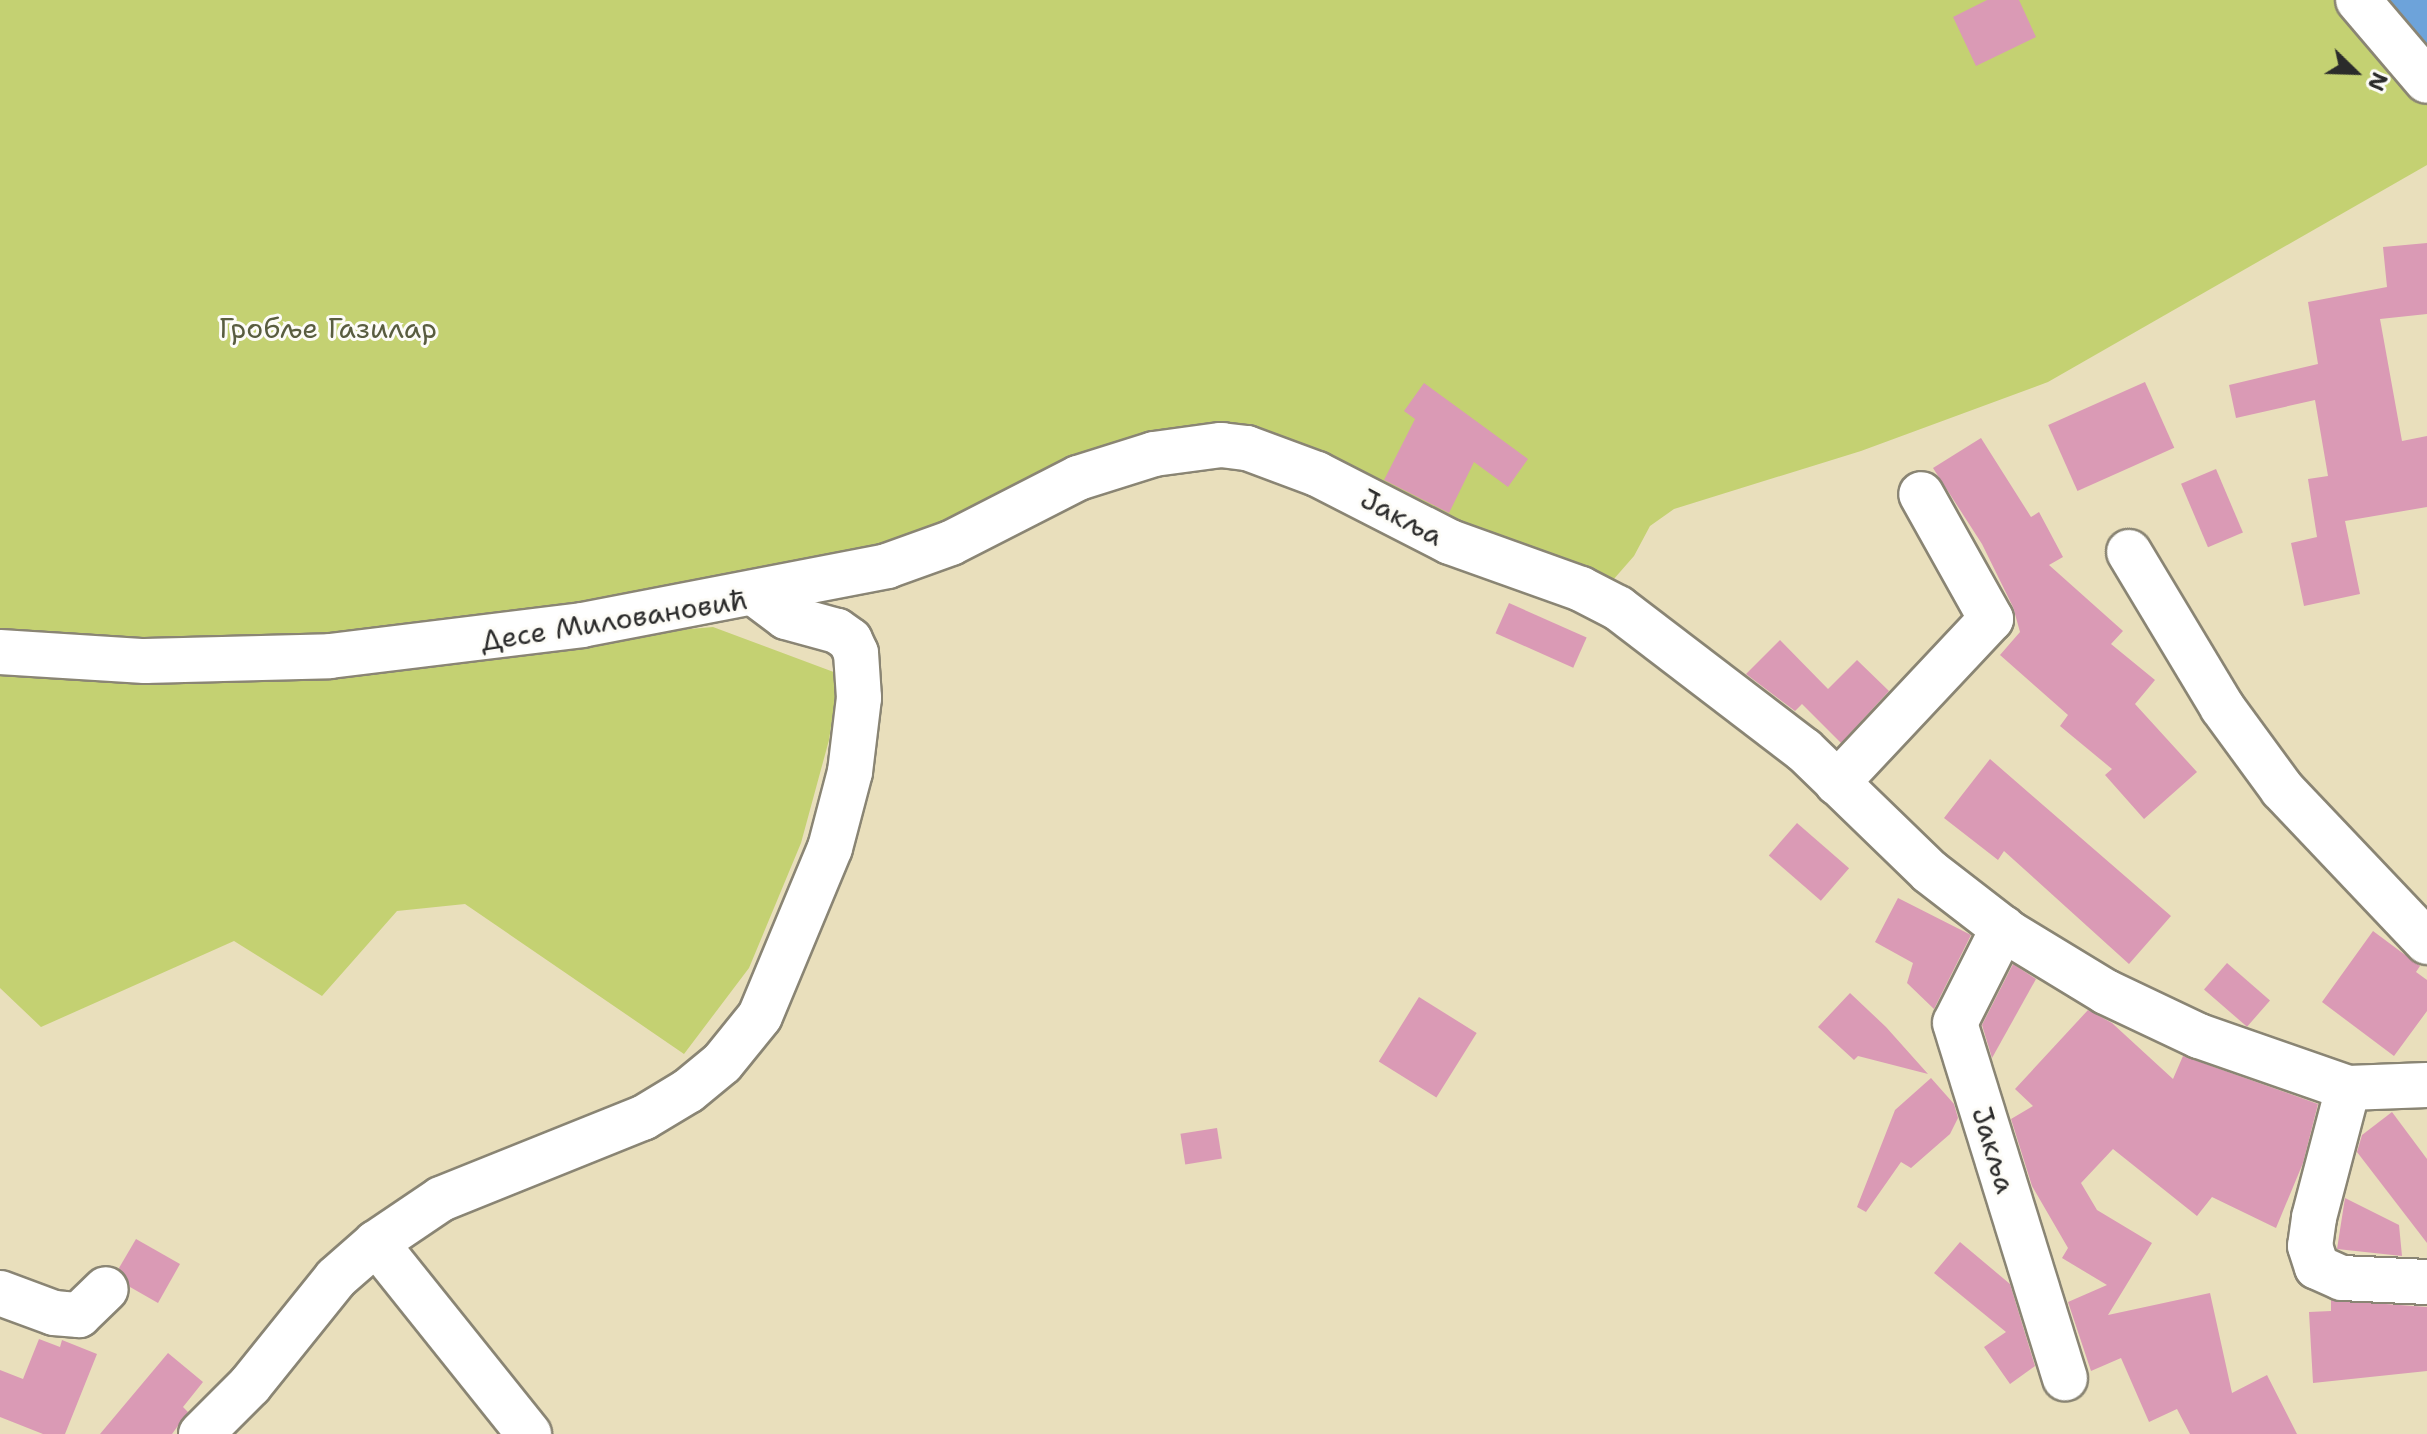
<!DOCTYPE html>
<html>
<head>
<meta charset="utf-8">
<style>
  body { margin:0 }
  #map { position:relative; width:2427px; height:1434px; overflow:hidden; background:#e9dfbc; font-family:"Shantell Sans",sans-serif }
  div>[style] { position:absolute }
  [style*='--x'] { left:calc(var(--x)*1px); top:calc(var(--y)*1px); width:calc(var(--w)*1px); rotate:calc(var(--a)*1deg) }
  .green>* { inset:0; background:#c4d172 }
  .water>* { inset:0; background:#6da3da }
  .building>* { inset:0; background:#da9ab5; transform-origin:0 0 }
  .roads { filter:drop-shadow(2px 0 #8a8574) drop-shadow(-2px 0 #8a8574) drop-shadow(0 2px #8a8574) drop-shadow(0 -2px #8a8574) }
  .minor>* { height:44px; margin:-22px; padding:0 22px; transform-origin:22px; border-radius:22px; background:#fff }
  span { translate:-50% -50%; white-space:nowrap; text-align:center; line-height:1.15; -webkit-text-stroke:6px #fdfcf7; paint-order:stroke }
  .park-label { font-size:28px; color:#595d40 }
  .street-label { font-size:28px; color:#2b2b2b }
  .north { position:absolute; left:2315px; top:32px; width:80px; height:80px; -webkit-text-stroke:6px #fdfcf7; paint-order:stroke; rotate:113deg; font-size:22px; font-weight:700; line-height:32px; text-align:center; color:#2b2b2b }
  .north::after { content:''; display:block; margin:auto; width:28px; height:36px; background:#2b2b2b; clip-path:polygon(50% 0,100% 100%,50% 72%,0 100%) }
</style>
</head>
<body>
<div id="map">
  <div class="green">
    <i style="clip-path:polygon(0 0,2365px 0,2427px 78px,2427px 165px,2048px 382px,1861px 451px,1674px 509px,1650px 526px,1634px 556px,1599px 596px,1247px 448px,582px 625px,0 652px)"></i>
    <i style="clip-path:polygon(713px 627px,839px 674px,829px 740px,801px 843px,749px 968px,684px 1054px,465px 904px,397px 911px,322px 996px,234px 941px,41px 1027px,0 988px,0 671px,85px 681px)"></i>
  </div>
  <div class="water">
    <i style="clip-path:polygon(2383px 0,2427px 0,2427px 53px)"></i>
  </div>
  <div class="building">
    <i style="clip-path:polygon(1987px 0,2019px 0,2036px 37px,1976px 66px,1953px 17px)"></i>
    <i style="clip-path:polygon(2427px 243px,2427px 314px,2380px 319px,2402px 441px,2427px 436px,2427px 507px,2345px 521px,2360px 594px,2304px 606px,2291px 543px,2317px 537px,2308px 479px,2328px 476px,2315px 400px,2236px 418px,2229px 385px,2318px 364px,2308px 302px,2387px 287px,2383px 247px)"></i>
    <i style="left:2145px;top:382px;width:72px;height:106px;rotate:66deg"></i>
    <i style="clip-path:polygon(1424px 383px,1528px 459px,1508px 487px,1474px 462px,1449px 513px,1384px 480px,1415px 419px,1404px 411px)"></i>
    <i style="clip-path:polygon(1981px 438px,2031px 517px,2039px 512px,2063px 557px,2049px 565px,2123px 631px,2111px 644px,2155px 680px,2135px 704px,2197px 772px,2144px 819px,2105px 775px,2112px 769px,2060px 726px,2068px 715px,2000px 655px,2020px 632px,2013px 607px,1982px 544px,1933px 468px)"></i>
    <i style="left:2216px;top:469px;width:69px;height:38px;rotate:67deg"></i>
    <i style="left:1509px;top:603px;width:85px;height:33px;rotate:24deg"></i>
    <i style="clip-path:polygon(1780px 640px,1828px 689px,1857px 660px,1889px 691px,1841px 743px,1802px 704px,1795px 711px,1746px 674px)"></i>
    <i style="clip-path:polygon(1990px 759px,2171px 916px,2129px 964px,2004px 851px,1998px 860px,1944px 818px)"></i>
    <i style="left:1797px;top:823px;width:69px;height:43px;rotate:41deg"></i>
    <i style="clip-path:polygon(1898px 898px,1971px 935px,1934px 1009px,1907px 983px,1913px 963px,1875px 942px)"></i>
    <i style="clip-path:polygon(2373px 931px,2420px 966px,2416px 972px,2427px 980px,2427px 1011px,2394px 1056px,2322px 1002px)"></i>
    <i style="left:2227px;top:963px;width:57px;height:35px;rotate:41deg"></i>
    <i style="clip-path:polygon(2013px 964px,2036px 979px,1992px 1058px,1982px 1025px)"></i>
    <i style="clip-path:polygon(1850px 993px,1886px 1027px,1928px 1074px,1858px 1056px,1854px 1060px,1818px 1027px)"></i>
    <i style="left:1419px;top:997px;width:68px;height:76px;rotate:32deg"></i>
    <i style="clip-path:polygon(2088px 1010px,2112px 1023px,2173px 1079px,2183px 1056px,2318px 1104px,2303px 1163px,2276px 1228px,2212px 1197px,2197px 1216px,2113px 1149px,2081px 1183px,2097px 1210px,2152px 1243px,2108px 1315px,2210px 1293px,2232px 1393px,2267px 1375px,2297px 1434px,2190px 1434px,2177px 1409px,2149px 1422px,2121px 1358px,2091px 1371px,2068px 1302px,2107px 1285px,2062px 1258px,2068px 1248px,2032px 1186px,2011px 1119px,2033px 1106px,2015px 1089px)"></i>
    <i style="clip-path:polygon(1931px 1078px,1954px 1104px,1958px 1118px,1950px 1134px,1911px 1168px,1901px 1162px,1866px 1212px,1857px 1207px,1895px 1110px)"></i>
    <i style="clip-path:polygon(2392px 1112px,2427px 1159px,2427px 1243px,2357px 1152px,2362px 1135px)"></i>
    <i style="left:1217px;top:1128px;width:31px;height:37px;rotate:81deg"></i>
    <i style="clip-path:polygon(2345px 1198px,2399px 1225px,2402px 1256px,2337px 1249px)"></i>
    <i style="clip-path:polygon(136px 1239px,180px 1264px,158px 1303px,130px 1287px,119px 1268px)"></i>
    <i style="clip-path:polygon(1960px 1242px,2010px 1284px,2035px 1366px,2010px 1384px,1984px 1347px,2006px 1332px,1934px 1273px)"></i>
    <i style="clip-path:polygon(2331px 1300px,2427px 1307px,2427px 1371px,2313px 1383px,2309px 1312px,2331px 1311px)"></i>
    <i style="clip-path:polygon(39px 1339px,60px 1347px,62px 1340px,97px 1354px,65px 1434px,43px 1434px,0 1417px,0 1370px,23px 1379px)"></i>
    <i style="clip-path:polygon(168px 1353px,203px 1382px,183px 1407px,188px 1412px,172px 1434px,100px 1434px)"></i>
  </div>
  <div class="roads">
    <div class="minor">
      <i style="--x:2358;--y:0;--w:106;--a:49.6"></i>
      <i style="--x:2129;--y:552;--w:181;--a:59"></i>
      <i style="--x:2222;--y:707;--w:102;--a:53.8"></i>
      <i style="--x:2282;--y:789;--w:211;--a:46.5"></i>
      <i style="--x:0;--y:652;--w:145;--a:3.6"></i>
      <i style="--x:145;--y:661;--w:185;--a:-1.5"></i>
      <i style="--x:330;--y:656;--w:254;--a:-7"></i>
      <i style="--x:582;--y:625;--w:311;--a:-10.9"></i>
      <i style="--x:887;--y:566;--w:68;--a:-19.8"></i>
      <i style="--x:951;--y:543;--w:143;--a:-27.1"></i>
      <i style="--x:1078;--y:478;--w:80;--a:-17.5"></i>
      <i style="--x:1154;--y:454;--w:68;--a:-7.7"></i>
      <i style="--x:1221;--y:445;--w:26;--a:7"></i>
      <i style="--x:1247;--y:448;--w:75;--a:20.4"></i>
      <i style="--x:1317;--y:474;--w:149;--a:27.1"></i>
      <i style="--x:1450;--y:542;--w:139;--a:19.7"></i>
      <i style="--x:1581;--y:589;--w:42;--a:27.2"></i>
      <i style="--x:1618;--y:608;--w:234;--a:37.4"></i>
      <i style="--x:1804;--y:750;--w:175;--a:44.1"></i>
      <i style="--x:1930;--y:872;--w:100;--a:37.7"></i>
      <i style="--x:2009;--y:933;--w:114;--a:31.3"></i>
      <i style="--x:2106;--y:992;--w:103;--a:25.3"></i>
      <i style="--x:2199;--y:1036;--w:158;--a:19.2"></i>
      <i style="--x:2348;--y:1088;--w:79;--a:-2.2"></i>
      <i style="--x:1837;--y:783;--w:225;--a:-46.8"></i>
      <i style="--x:1991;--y:619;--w:143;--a:-119.2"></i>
      <i style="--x:2003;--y:928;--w:106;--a:116.8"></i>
      <i style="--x:1955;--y:1023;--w:372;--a:72.8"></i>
      <i style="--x:2348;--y:1088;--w:134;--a:104.7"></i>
      <i style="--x:2314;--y:1218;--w:28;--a:98"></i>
      <i style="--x:2310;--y:1246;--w:22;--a:72"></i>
      <i style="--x:2317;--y:1267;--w:27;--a:24"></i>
      <i style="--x:2342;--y:1278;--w:85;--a:2.7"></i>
      <i style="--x:376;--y:1243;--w:245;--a:51.3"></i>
      <i style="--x:0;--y:1293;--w:58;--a:20.3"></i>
      <i style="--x:54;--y:1313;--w:25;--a:5"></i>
      <i style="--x:79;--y:1315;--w:37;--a:-44"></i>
      <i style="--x:201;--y:1434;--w:69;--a:-45"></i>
      <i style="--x:250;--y:1385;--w:137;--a:-51.2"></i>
      <i style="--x:336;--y:1278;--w:53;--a:-41.2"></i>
      <i style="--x:376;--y:1243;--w:78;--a:-34.1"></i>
      <i style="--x:441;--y:1199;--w:218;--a:-21.9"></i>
      <i style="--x:643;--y:1118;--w:52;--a:-31"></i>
      <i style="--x:688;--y:1091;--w:44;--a:-39.5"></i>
      <i style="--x:722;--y:1063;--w:60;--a:-51"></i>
      <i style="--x:760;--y:1016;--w:182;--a:-67.4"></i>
      <i style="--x:830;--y:848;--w:79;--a:-75.3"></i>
      <i style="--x:850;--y:772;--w:75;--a:-83.1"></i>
      <i style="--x:859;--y:698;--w:45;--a:-93.8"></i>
      <i style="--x:856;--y:653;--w:14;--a:-115"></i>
      <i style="--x:850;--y:640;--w:16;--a:-145"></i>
      <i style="--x:837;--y:631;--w:53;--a:-164.6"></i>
      <i style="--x:786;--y:617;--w:38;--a:-143"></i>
    </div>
  </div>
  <div class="park-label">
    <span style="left:328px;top:328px">Гробље Газилар</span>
  </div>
  <div class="street-label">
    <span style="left:1402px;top:517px;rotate:28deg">Јакља</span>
    <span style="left:614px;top:620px;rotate:-9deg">Десе Миловановић</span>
    <span style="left:1994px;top:1150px;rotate:73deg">Јакља</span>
  </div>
  <div class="north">N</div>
</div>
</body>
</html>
